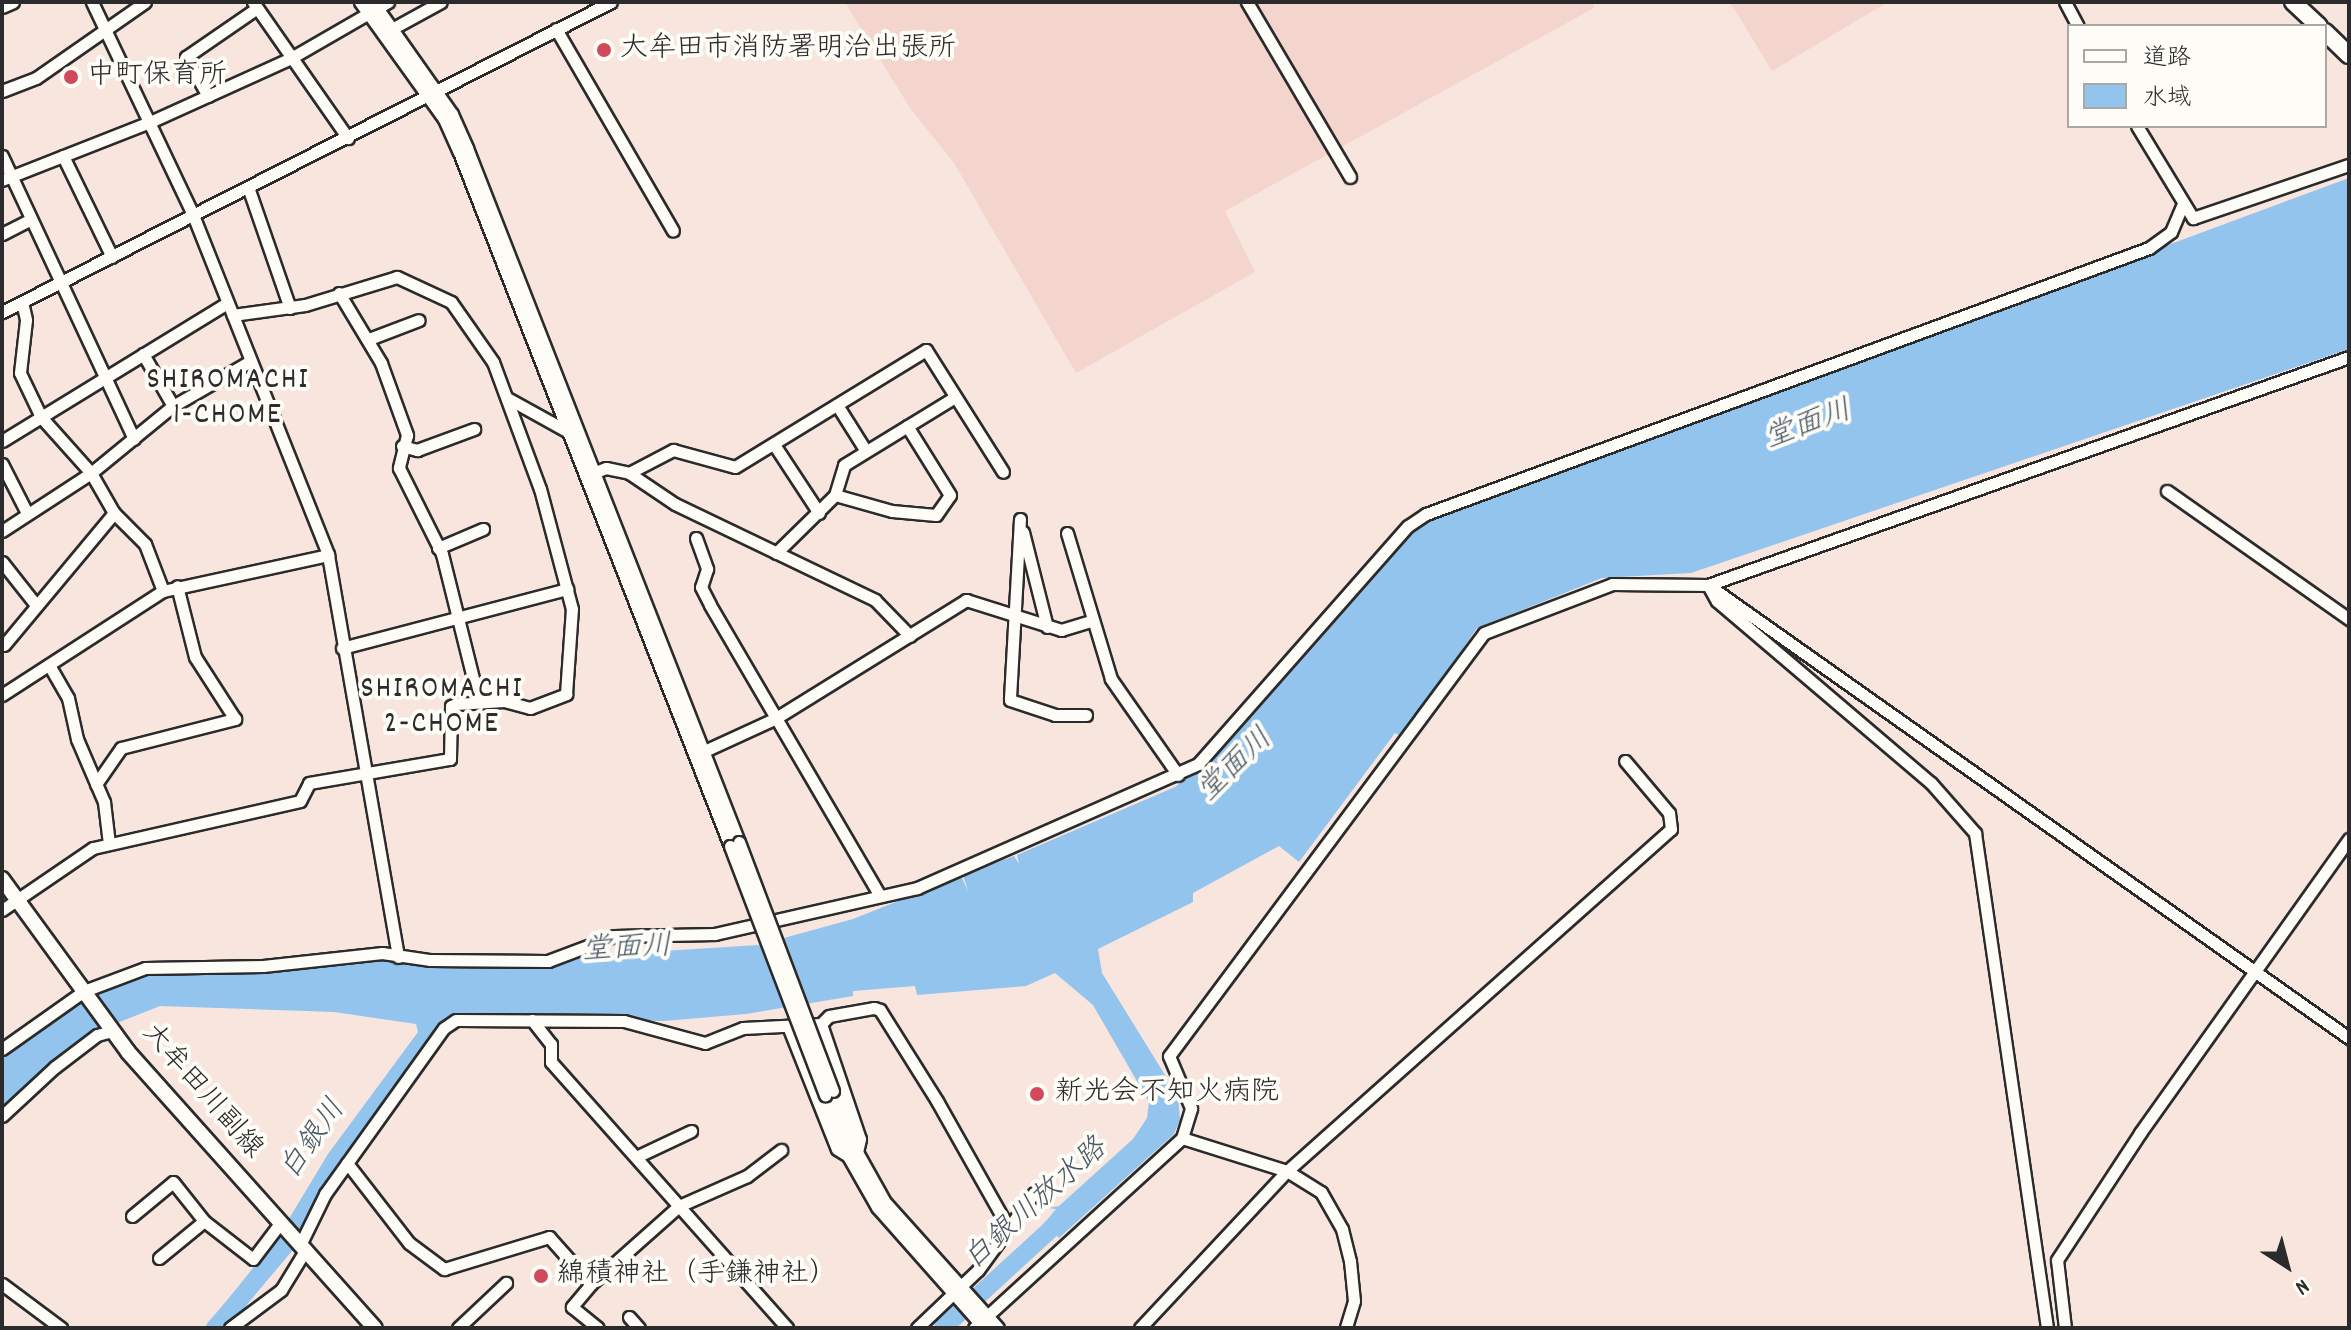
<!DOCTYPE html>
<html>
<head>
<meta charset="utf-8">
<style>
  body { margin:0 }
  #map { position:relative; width:2351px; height:1330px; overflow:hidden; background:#f7e5de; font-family:Dekko,"Klee One",sans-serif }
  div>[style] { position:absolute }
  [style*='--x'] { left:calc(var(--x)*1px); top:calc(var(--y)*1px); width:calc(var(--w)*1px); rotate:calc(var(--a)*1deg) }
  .built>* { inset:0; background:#f3d5cd }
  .water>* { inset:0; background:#92c4ee }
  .river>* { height:18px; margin:-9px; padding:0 9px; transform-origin:9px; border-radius:9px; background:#92c4ee }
  .roads { filter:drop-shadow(2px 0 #2b2b2b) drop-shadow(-2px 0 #2b2b2b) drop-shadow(0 2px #2b2b2b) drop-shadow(0 -2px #2b2b2b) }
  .minor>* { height:11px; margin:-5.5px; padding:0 5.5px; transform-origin:5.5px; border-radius:5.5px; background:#fdfcf7 }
  .major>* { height:14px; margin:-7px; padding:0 7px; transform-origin:7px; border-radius:7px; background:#fdfcf7 }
  .highway>* { height:16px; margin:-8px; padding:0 8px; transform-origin:8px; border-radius:8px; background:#fdfcf7 }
  .bridges { filter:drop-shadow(2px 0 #2b2b2b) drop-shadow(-2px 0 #2b2b2b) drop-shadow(0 2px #2b2b2b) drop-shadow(0 -2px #2b2b2b) }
  .minor-bridge>* { height:11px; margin:-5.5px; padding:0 5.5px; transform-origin:5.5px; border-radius:5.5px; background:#fdfcf7 }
  .dots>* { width:22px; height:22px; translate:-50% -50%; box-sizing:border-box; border:4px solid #fdfcf7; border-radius:50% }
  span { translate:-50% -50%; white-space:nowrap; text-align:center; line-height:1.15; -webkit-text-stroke:8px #fdfcf7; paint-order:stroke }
  .poi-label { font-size:28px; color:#2b2b2b }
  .left { translate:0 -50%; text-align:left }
  .street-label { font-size:28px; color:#2b2b2b }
  .neighbourhood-label { font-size:30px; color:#2b2b2b; letter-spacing:2px }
  .water-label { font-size:30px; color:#4a5966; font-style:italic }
  .frame { position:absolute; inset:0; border:4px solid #2b2b2b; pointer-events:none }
  .legend { position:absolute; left:2067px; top:24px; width:260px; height:104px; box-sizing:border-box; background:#fdfcf7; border:2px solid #a9a8a5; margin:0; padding:10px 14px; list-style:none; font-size:24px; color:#2b2b2b }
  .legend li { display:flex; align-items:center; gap:16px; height:40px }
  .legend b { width:40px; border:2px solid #a9a8a5 }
  .north { position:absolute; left:2247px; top:1226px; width:80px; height:80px; -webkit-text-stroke:6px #fdfcf7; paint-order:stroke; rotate:144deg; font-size:22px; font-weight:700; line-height:32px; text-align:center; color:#2b2b2b }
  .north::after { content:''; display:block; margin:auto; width:28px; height:36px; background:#2b2b2b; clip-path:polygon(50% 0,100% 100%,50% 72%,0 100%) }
</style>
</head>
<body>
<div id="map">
  <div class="built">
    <i style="clip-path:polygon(845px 2px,1594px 2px,1594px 8px,1225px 211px,1255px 272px,1076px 373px,954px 163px,910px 108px)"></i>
    <i style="clip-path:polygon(1730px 2px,1888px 2px,1772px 71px)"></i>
  </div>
  <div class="water">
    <i style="clip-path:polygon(2349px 178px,2349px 349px,1691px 573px,1602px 578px,1477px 628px,1402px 737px,1395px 733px,1299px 862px,1279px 846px,1193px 893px,1193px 902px,1098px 949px,1102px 973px,1178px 1096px,1180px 1120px,1174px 1134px,1059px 1238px,1055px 1233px,1049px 1237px,1041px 1227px,1056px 1209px,1048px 1208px,1059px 1206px,1133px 1139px,1147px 1118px,1149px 1102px,1093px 1005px,1055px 973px,1026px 986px,917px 995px,915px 986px,853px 991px,853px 996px,746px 1014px,664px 1021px,449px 1016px,292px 1251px,233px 1321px,220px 1309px,278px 1237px,328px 1154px,418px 1032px,416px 1024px,334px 1012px,160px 1006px,97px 1031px,67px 1050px,2px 1112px,2px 1057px,74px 1003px,147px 974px,384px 957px,551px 965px,583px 956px,758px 945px,853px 919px,961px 876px,968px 891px,963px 875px,1014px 856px,1019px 864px,1017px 855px,1175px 787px,1204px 766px,1423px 521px)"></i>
  </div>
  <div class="river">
    <i style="--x:215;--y:1328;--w:38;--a:-49"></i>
    <i style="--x:943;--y:1328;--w:164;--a:-42.5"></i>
  </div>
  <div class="roads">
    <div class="minor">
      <i style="--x:92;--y:2;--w:236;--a:64.6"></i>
      <i style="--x:193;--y:215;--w:366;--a:68.3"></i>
      <i style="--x:328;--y:555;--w:408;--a:80.1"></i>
      <i style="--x:253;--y:2;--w:166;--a:55.1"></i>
      <i style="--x:360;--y:2;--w:144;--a:54.3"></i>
      <i style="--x:444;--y:119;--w:36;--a:66"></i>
      <i style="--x:459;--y:152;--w:745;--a:68.67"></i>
      <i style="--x:373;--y:2;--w:137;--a:54.8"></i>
      <i style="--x:452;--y:114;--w:37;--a:66"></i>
      <i style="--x:467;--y:148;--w:745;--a:68.6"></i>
      <i style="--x:1247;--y:2;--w:203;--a:59.5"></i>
      <i style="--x:2065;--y:2;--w:27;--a:62"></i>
      <i style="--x:2;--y:7;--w:12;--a:-24"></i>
      <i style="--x:556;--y:29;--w:233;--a:59.9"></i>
      <i style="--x:388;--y:31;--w:60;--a:-28.7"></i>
      <i style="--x:2;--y:91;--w:36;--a:-21"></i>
      <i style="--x:36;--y:78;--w:133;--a:-34.9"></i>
      <i style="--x:208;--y:96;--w:45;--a:-119.4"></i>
      <i style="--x:186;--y:57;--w:86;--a:-34.6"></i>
      <i style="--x:2137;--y:126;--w:108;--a:58.7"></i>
      <i style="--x:2193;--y:218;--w:165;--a:-18.8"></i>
      <i style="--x:2;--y:156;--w:312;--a:65"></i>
      <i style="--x:63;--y:156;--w:112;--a:64.1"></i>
      <i style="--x:2;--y:180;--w:159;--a:-21.4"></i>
      <i style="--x:150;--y:122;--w:155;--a:-24.4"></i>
      <i style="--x:291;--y:58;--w:112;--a:-30"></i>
      <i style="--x:248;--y:187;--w:128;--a:70.9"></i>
      <i style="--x:2;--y:234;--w:31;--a:-27"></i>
      <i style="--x:339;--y:293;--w:82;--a:59"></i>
      <i style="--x:381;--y:363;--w:77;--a:70.1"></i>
      <i style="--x:407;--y:435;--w:34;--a:104"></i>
      <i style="--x:399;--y:468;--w:96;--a:63.4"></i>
      <i style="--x:442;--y:554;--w:153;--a:76"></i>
      <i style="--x:22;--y:302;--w:18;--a:77"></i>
      <i style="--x:26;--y:320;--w:53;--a:96.5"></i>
      <i style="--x:20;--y:373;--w:49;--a:64.5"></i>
      <i style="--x:41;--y:417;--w:75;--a:48.2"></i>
      <i style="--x:91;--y:473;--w:46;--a:60.1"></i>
      <i style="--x:114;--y:513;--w:44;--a:45"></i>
      <i style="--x:145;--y:544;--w:50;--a:69"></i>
      <i style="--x:2;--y:312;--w:683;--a:-26.98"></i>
      <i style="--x:369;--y:339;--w:53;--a:-20.8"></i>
      <i style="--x:143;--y:354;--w:60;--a:60"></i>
      <i style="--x:509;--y:399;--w:74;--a:29"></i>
      <i style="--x:837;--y:405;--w:54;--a:57.8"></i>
      <i style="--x:2;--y:441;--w:264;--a:-31.5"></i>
      <i style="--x:402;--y:446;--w:16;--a:15"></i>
      <i style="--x:417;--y:450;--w:61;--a:-20.2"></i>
      <i style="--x:775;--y:446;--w:80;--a:56.7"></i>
      <i style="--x:2;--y:464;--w:55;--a:63"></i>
      <i style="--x:593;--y:473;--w:14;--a:-21"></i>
      <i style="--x:606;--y:468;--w:24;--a:12"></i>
      <i style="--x:629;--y:473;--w:55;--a:34"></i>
      <i style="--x:675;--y:504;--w:222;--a:25.6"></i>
      <i style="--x:875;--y:600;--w:50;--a:45.8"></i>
      <i style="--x:629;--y:473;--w:50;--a:-27.6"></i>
      <i style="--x:673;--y:450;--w:64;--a:15.3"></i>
      <i style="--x:735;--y:467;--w:224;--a:-31.5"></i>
      <i style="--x:926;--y:350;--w:144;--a:57.7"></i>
      <i style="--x:2167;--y:491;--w:223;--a:35.1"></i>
      <i style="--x:835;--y:495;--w:59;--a:15.7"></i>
      <i style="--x:892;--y:511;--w:44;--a:5.2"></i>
      <i style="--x:936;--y:515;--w:24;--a:-55"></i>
      <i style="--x:950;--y:495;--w:81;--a:-121.9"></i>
      <i style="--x:1020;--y:519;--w:181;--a:93.2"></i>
      <i style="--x:1010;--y:700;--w:47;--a:18.4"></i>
      <i style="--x:1055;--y:715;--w:31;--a:0"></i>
      <i style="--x:2;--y:531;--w:106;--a:-33.1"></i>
      <i style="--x:91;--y:473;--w:106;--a:-39.3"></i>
      <i style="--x:173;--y:406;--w:88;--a:-30.1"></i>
      <i style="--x:1023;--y:532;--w:98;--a:75.8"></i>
      <i style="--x:1067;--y:533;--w:152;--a:73.2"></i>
      <i style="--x:1111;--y:679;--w:117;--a:55.1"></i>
      <i style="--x:696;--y:538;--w:33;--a:70"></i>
      <i style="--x:707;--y:569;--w:19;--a:108"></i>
      <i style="--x:701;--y:587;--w:20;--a:63"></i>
      <i style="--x:710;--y:605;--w:335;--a:59.7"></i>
      <i style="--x:438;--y:548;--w:49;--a:-22.9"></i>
      <i style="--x:776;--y:553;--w:83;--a:-44.5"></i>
      <i style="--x:835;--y:495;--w:31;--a:-73"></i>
      <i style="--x:844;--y:465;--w:130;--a:-31.5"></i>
      <i style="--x:2;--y:562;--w:55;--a:51.7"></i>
      <i style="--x:1708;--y:585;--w:18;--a:61"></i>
      <i style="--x:1717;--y:601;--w:281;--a:40.4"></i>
      <i style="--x:1931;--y:783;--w:67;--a:48.7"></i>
      <i style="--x:1975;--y:833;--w:500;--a:81.72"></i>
      <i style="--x:1708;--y:585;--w:785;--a:35.25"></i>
      <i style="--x:4;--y:645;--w:172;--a:-50.2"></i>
      <i style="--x:342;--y:648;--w:233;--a:-14.7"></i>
      <i style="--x:49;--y:665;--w:38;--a:60"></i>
      <i style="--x:68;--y:698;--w:42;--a:77.6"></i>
      <i style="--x:77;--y:739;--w:69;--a:66.8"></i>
      <i style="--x:104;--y:802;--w:42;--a:83.2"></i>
      <i style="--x:2;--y:695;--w:192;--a:-32.9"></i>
      <i style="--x:163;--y:591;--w:169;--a:-12.3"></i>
      <i style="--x:700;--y:753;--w:84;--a:-24.7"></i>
      <i style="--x:776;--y:718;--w:224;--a:-31.8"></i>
      <i style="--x:966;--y:600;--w:100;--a:17.5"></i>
      <i style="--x:1061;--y:630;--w:31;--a:-17"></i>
      <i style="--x:96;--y:784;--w:44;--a:-55.2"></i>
      <i style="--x:121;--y:748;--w:118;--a:-14.3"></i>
      <i style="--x:235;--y:719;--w:74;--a:-122.8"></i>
      <i style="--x:195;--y:657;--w:73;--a:-104.2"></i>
      <i style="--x:2;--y:910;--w:110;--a:-34.3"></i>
      <i style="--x:93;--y:848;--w:212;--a:-12.8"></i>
      <i style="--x:300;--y:801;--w:20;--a:-63"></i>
      <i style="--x:309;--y:783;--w:143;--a:-9.7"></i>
      <i style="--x:450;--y:759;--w:53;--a:-88.9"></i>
      <i style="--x:451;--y:706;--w:5;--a:-22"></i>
      <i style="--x:456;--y:704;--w:48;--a:-3.6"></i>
      <i style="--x:504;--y:701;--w:27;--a:15"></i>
      <i style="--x:530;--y:708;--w:39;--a:-21"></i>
      <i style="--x:566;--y:694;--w:85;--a:-86"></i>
      <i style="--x:572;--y:609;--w:124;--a:-104.9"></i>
      <i style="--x:540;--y:489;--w:135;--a:-110.3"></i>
      <i style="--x:493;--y:362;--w:73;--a:-125"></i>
      <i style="--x:451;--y:302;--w:60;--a:-155.2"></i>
      <i style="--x:397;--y:277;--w:96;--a:163.1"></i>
      <i style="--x:305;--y:305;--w:73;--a:172.1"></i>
      <i style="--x:532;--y:1020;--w:31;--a:52"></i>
      <i style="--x:551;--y:1044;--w:18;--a:90"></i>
      <i style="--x:551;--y:1062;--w:356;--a:48.4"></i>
      <i style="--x:821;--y:1024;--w:121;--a:71.3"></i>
      <i style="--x:860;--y:1139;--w:13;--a:103"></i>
      <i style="--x:788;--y:1026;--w:132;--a:68.3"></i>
      <i style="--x:837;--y:1149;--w:13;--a:32"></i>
      <i style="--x:2;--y:1049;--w:100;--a:-35.3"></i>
      <i style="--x:84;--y:991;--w:65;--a:-20.7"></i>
      <i style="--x:145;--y:968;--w:118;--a:-1"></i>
      <i style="--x:263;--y:966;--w:120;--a:-6.2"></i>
      <i style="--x:382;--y:953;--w:49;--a:8.3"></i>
      <i style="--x:430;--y:960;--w:118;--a:0.5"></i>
      <i style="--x:548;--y:961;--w:71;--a:-20.7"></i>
      <i style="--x:614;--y:936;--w:101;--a:-1.1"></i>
      <i style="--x:715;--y:934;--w:207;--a:-12.8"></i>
      <i style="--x:917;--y:888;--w:307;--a:-23.8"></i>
      <i style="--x:1198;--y:764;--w:317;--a:-48.6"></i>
      <i style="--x:1408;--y:526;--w:22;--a:-34"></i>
      <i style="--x:1426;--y:514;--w:770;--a:-20.2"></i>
      <i style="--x:2149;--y:248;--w:27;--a:-36"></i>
      <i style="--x:2171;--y:232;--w:28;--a:-67"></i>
      <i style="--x:833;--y:1091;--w:66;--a:68.5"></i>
      <i style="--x:857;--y:1152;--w:57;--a:60.8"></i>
      <i style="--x:885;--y:1202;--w:169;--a:48.1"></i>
      <i style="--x:825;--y:1095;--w:65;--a:69.3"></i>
      <i style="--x:848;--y:1156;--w:59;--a:60.4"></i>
      <i style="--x:877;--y:1207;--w:162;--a:48.5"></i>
      <i style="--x:2;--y:1116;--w:72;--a:-42.8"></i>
      <i style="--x:55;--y:1067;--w:53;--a:-37.3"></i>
      <i style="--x:97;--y:1035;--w:16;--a:-15"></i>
      <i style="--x:1182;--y:1138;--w:110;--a:17.4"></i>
      <i style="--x:1287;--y:1171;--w:40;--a:32"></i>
      <i style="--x:1321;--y:1192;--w:43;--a:60.4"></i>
      <i style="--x:1342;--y:1229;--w:33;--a:76"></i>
      <i style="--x:1350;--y:1261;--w:40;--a:84.3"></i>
      <i style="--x:1354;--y:1301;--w:28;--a:107"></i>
      <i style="--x:636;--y:1157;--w:61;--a:-25.3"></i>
      <i style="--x:347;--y:1163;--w:101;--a:52.2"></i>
      <i style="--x:409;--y:1243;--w:44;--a:36.6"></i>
      <i style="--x:444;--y:1269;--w:110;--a:-16.9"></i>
      <i style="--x:549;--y:1237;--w:63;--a:48.2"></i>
      <i style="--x:591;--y:1284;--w:30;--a:130"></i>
      <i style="--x:572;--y:1307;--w:33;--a:39"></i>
      <i style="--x:132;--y:1216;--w:53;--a:-39.7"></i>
      <i style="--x:173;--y:1182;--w:50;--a:51.5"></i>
      <i style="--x:204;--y:1221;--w:62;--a:37.8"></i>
      <i style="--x:253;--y:1259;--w:46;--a:-52.9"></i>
      <i style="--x:301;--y:1243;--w:55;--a:-63.9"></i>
      <i style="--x:325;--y:1194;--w:204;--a:-54.4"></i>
      <i style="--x:444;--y:1028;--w:14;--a:-34"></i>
      <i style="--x:456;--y:1020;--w:168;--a:0.3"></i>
      <i style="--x:624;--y:1021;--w:84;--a:15.2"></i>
      <i style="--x:705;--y:1043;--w:41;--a:-21.5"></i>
      <i style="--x:743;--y:1028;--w:78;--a:-2.9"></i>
      <i style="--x:821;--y:1024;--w:11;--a:-45"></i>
      <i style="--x:829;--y:1016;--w:46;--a:-10.1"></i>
      <i style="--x:874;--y:1008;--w:6;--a:18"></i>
      <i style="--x:880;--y:1010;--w:107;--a:57.9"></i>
      <i style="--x:937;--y:1101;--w:145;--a:60.6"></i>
      <i style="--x:159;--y:1258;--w:58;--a:-39.4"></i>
      <i style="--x:2;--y:1284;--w:74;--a:36.7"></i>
      <i style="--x:591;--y:1284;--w:118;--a:-41.6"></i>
      <i style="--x:679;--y:1206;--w:74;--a:-23.8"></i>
      <i style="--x:747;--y:1176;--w:43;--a:-37.4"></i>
      <i style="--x:629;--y:1317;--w:15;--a:48"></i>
      <i style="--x:230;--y:1328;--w:64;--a:-36.7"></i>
      <i style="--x:281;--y:1290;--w:48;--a:-58.6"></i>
      <i style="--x:458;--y:1328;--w:66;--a:-43.2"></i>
      <i style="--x:917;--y:1328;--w:84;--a:-43.6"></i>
      <i style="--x:978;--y:1270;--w:95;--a:-54"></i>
      <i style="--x:974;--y:1328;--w:282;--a:-42.4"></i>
      <i style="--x:1182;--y:1138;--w:31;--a:-73"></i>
      <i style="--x:1191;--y:1108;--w:56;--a:-112.9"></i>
      <i style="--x:1169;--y:1056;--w:527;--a:-53.33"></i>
      <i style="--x:1484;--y:633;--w:137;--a:-20.9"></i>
      <i style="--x:1612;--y:584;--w:96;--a:0.6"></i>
      <i style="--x:1708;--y:585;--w:680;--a:-19.58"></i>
      <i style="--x:1140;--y:1328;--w:215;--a:-46.9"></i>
      <i style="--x:1287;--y:1171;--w:514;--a:-41.69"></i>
      <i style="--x:1671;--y:829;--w:16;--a:-97"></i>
      <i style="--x:1669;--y:813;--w:68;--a:-130.2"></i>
      <i style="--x:2065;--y:1328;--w:68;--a:-96.7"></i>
      <i style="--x:2057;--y:1260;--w:152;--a:-56.8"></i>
      <i style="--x:2140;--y:1133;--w:361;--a:-54.6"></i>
    </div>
    <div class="major">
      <i style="--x:2;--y:879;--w:214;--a:53.9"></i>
      <i style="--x:128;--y:1052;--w:370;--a:48.2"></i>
    </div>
    <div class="highway">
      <i style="--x:2293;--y:2;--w:35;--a:43"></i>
      <i style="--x:2325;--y:32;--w:33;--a:44"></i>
    </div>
  </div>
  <div class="bridges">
    <div class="minor-bridge">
      <i style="--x:739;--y:842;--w:266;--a:69.3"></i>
      <i style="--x:730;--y:846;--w:267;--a:69.1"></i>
    </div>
  </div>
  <div class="dots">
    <i style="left:604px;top:50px;background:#d1495b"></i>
    <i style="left:71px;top:77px;background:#d1495b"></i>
    <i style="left:1037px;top:1094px;background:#d1495b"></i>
    <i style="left:541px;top:1276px;background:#d1495b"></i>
  </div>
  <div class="poi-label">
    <span class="left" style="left:620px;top:50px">大牟田市消防署明治出張所</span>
    <span class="left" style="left:87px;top:77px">中町保育所</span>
    <span class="left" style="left:1055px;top:1094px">新光会不知火病院</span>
    <span class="left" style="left:557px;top:1276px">綿積神社（手鎌神社）</span>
  </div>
  <div class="street-label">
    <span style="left:201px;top:1092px;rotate:49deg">大牟田川副線</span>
  </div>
  <div class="neighbourhood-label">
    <span style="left:228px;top:399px">SHIROMACHI<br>1-CHOME</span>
    <span style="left:442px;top:708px">SHIROMACHI<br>2-CHOME</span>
  </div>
  <div class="water-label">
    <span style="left:1809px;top:427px;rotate:-20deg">堂面川</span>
    <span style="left:1237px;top:767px;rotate:-44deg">堂面川</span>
    <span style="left:627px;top:951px;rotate:-3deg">堂面川</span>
    <span style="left:315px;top:1141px;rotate:-55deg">白銀川</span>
    <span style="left:1037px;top:1206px;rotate:-42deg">白銀川放水路</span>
  </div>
  <div class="frame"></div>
  <ul class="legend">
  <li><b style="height:10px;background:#fdfcf7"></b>道路</li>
  <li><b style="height:22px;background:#92c4ee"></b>水域</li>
  </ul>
  <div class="north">N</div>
</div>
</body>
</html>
